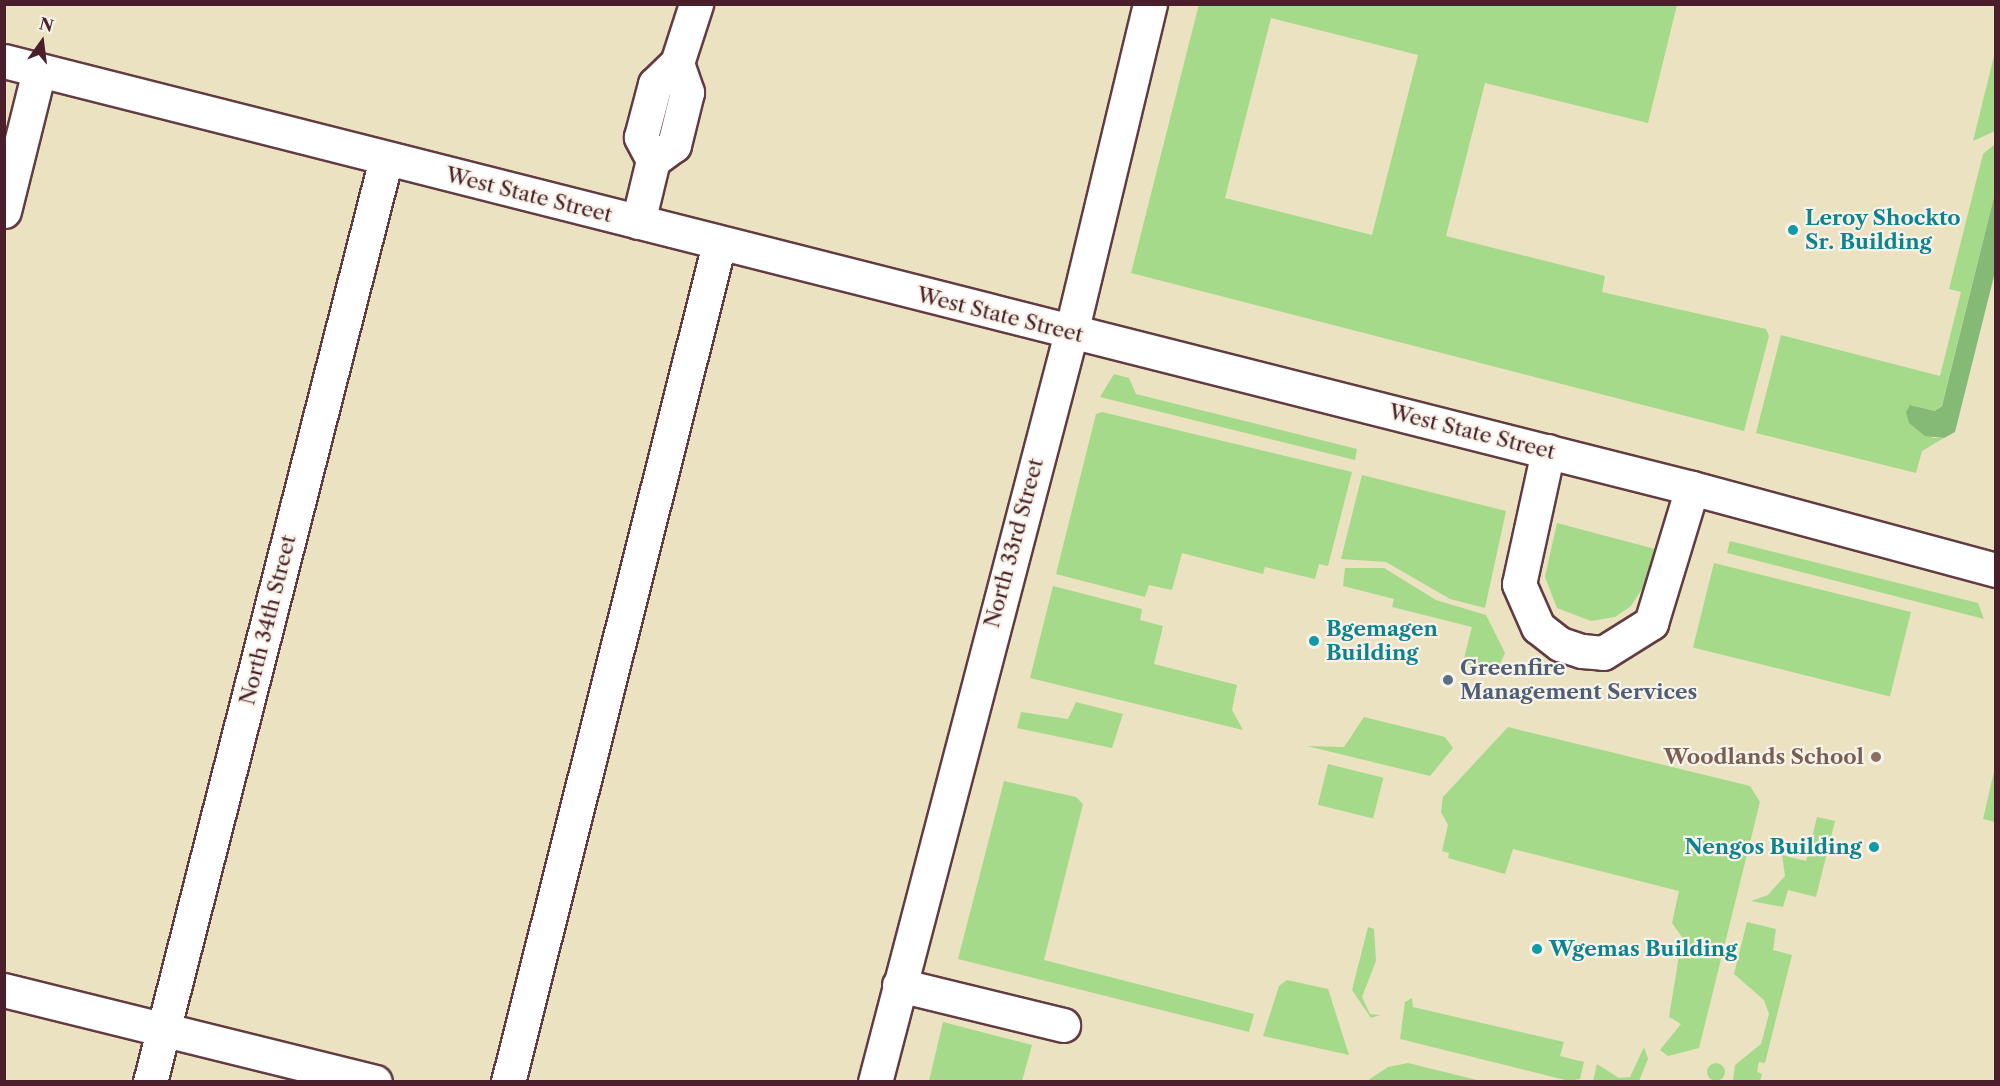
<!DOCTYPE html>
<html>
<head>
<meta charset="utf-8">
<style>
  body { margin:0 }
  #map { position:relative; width:2000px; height:1086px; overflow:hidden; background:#ebe2c1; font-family:"Libre Caslon Text",serif }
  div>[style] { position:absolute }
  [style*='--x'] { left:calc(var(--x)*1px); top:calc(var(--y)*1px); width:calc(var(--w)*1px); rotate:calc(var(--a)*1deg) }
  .green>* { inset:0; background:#a5da8a; transform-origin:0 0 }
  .round { border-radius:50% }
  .forest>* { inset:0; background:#84ba76 }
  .roads { filter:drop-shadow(2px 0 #623c42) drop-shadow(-2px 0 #623c42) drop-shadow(0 2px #623c42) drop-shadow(0 -2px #623c42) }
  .minor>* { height:33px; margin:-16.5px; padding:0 16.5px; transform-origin:16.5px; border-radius:16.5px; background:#fff }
  .dots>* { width:16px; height:16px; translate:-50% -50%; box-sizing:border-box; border:3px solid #f7f3e8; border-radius:50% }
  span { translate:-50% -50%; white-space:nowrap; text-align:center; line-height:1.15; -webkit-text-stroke:4.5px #f7f3e8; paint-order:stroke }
  .street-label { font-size:21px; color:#4a1f2b }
  .culture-label { font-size:21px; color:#0d838f; font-weight:700 }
  .left { translate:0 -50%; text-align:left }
  .right { translate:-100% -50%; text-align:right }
  .service-label { font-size:21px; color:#4e5e75; font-weight:700 }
  .education-label { font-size:21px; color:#785e54; font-weight:700 }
  .frame { position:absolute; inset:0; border:6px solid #4a1f2b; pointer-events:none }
  .north { position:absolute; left:12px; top:12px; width:60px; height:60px; -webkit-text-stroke:4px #f7f3e8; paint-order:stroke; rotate:14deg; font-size:16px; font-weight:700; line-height:24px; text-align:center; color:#4a1f2b }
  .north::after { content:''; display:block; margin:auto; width:21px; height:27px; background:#4a1f2b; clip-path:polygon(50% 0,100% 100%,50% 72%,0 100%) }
</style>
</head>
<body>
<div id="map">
  <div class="green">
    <i style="clip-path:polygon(evenodd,1199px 4px,1677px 5px,1648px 123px,1485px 83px,1446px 236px,1605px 276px,1602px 292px,1766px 329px,1769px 336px,1744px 431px,1131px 273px,1199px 4px,1271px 18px,1418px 55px,1372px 235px,1225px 198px,1271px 18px)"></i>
    <i style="clip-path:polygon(1995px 52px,1995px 131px,1973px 141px)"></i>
    <i style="clip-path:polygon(1995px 144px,1995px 193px,1942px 405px,1936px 411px,1910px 405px,1933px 438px,1944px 438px,1922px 451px,1916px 473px,1756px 433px,1781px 335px,1940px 376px,1961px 292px,1949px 289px,1983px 154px)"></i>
    <i style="clip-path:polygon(1114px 374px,1129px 378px,1136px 394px,1357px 449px,1355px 460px,1100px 397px)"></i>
    <i style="clip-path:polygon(1102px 412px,1352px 472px,1328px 566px,1319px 564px,1315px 579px,1265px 567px,1263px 574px,1182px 553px,1172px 590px,1149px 585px,1145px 597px,1056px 574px,1096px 414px)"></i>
    <i style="clip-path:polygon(1362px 475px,1506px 511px,1485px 608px,1450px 599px,1386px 562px,1341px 559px)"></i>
    <i style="clip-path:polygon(1557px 523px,1655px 549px,1647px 581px,1631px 606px,1615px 617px,1591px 621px,1557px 608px,1545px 577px)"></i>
    <i style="clip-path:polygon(1730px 541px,1978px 603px,1984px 619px,1727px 553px)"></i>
    <i style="left:1714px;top:563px;width:203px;height:87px;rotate:14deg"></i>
    <i style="clip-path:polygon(1345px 568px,1384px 568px,1436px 600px,1486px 615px,1505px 653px,1494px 676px,1462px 666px,1472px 627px,1392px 607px,1394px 599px,1343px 586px)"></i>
    <i style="clip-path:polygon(1053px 586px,1142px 609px,1140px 620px,1163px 626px,1154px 664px,1237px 685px,1232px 710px,1243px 730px,1030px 678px)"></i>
    <i style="clip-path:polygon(1076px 702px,1123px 714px,1112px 748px,1017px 728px,1021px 712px,1068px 719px)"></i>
    <i style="clip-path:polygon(1364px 717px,1445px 737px,1453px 748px,1430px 776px,1307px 746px,1344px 747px)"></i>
    <i style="clip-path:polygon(1508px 727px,1750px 786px,1760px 802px,1699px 1048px,1668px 1056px,1660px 1050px,1681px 1024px,1669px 1017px,1682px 937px,1672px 923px,1679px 891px,1513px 849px,1505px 874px,1448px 858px,1449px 853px,1442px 851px,1448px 825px,1441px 812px,1443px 797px)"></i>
    <i style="left:1328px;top:764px;width:57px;height:42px;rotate:14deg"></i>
    <i style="clip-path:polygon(1995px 767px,1995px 822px,1983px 819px)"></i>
    <i style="clip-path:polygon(1004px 781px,1076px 797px,1083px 804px,1044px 960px,1254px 1014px,1249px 1032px,958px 959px)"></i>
    <i style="clip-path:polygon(1817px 817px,1835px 821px,1816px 897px,1788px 890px,1783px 907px,1751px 901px,1768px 895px,1785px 876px,1782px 855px,1806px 861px)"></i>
    <i style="clip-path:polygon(1747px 922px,1776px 929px,1773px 950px,1792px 955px,1765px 1063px,1759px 1062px,1757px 1072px,1762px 1074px,1760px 1081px,1733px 1081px,1735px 1065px,1761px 1044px,1769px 1014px,1764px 1000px,1734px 974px)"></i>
    <i style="clip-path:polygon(1368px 927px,1374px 929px,1376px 961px,1362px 997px,1370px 1014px,1380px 1015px,1371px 1018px,1352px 990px)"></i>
    <i style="clip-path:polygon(1287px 980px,1328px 989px,1349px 1055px,1263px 1036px,1279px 986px)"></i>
    <i style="clip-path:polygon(1412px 998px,1413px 1007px,1564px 1042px,1560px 1056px,1584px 1062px,1580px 1079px,1569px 1081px,1400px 1039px,1405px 1002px)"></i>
    <i style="clip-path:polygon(943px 1022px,1032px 1045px,1022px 1081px,929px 1081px)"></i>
    <i style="clip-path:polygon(1644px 1047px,1648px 1059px,1639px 1081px,1593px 1081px,1597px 1064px,1619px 1078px,1630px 1077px)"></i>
    <i class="round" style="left:1707px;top:1063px;width:18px;height:18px"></i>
    <i style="clip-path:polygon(1408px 1063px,1481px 1081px,1367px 1081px,1388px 1067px)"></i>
  </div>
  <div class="forest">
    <i style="clip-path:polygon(1995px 193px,1995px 272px,1955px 432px,1944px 438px,1925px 436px,1909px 423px,1906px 412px,1910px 405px,1935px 411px,1942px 406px)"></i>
  </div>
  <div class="roads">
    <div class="minor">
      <i style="--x:4;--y:61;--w:1741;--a:14.2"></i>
      <i style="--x:1692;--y:488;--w:315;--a:15.1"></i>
      <i style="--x:677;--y:63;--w:31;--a:71"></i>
      <i style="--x:687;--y:92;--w:55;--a:103.8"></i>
      <i style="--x:674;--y:145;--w:26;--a:144"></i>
      <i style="--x:653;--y:160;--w:26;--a:-118"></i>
      <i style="--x:641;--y:137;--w:55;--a:-75.2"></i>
      <i style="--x:655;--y:84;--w:30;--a:-44"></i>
      <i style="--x:677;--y:63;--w:62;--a:-72.1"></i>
      <i style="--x:4;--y:211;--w:144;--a:-76"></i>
      <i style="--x:638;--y:222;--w:64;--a:-76.4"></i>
      <i style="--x:1548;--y:451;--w:136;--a:102.3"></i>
      <i style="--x:1519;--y:584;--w:47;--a:66.2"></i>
      <i style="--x:1538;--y:627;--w:28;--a:38"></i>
      <i style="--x:1560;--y:644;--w:23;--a:18"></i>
      <i style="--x:1582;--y:651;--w:21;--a:5"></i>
      <i style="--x:1603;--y:653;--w:57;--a:-32"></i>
      <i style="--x:1651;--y:623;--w:141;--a:-73.1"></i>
      <i style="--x:899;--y:985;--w:169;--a:13.7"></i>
      <i style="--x:4;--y:990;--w:382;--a:13.9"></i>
      <i style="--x:150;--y:1082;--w:953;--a:-75.66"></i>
      <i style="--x:508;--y:1082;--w:864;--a:-75.87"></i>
      <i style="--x:875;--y:1082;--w:774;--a:-75.34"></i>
      <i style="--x:1071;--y:333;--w:338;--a:-76.5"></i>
    </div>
  </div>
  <div class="dots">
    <i style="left:1793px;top:230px;background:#0f9aa8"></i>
    <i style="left:1314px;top:641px;background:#0f9aa8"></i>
    <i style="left:1448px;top:680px;background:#5c6f8a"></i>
    <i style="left:1876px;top:757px;background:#8d6e63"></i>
    <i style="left:1874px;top:847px;background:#0f9aa8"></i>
    <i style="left:1537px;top:949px;background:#0f9aa8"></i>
  </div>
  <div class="street-label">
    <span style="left:529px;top:195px;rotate:14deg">West State Street</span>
    <span style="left:1000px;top:315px;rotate:14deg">West State Street</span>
    <span style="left:1472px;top:432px;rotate:14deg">West State Street</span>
    <span style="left:1014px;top:543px;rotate:-75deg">North 33rd Street</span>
    <span style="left:268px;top:620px;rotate:-76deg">North 34th Street</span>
  </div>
  <div class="culture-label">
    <span class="left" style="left:1805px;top:230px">Leroy Shockto<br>Sr. Building</span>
    <span class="left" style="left:1326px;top:641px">Bgemagen<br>Building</span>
    <span class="right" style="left:1862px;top:847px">Nengos Building</span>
    <span class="left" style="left:1549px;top:949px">Wgemas Building</span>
  </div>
  <div class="service-label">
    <span class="left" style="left:1460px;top:680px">Greenfire<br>Management Services</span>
  </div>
  <div class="education-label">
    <span class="right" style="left:1864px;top:757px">Woodlands School</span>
  </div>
  <div class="frame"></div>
  <div class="north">N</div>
</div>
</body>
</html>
